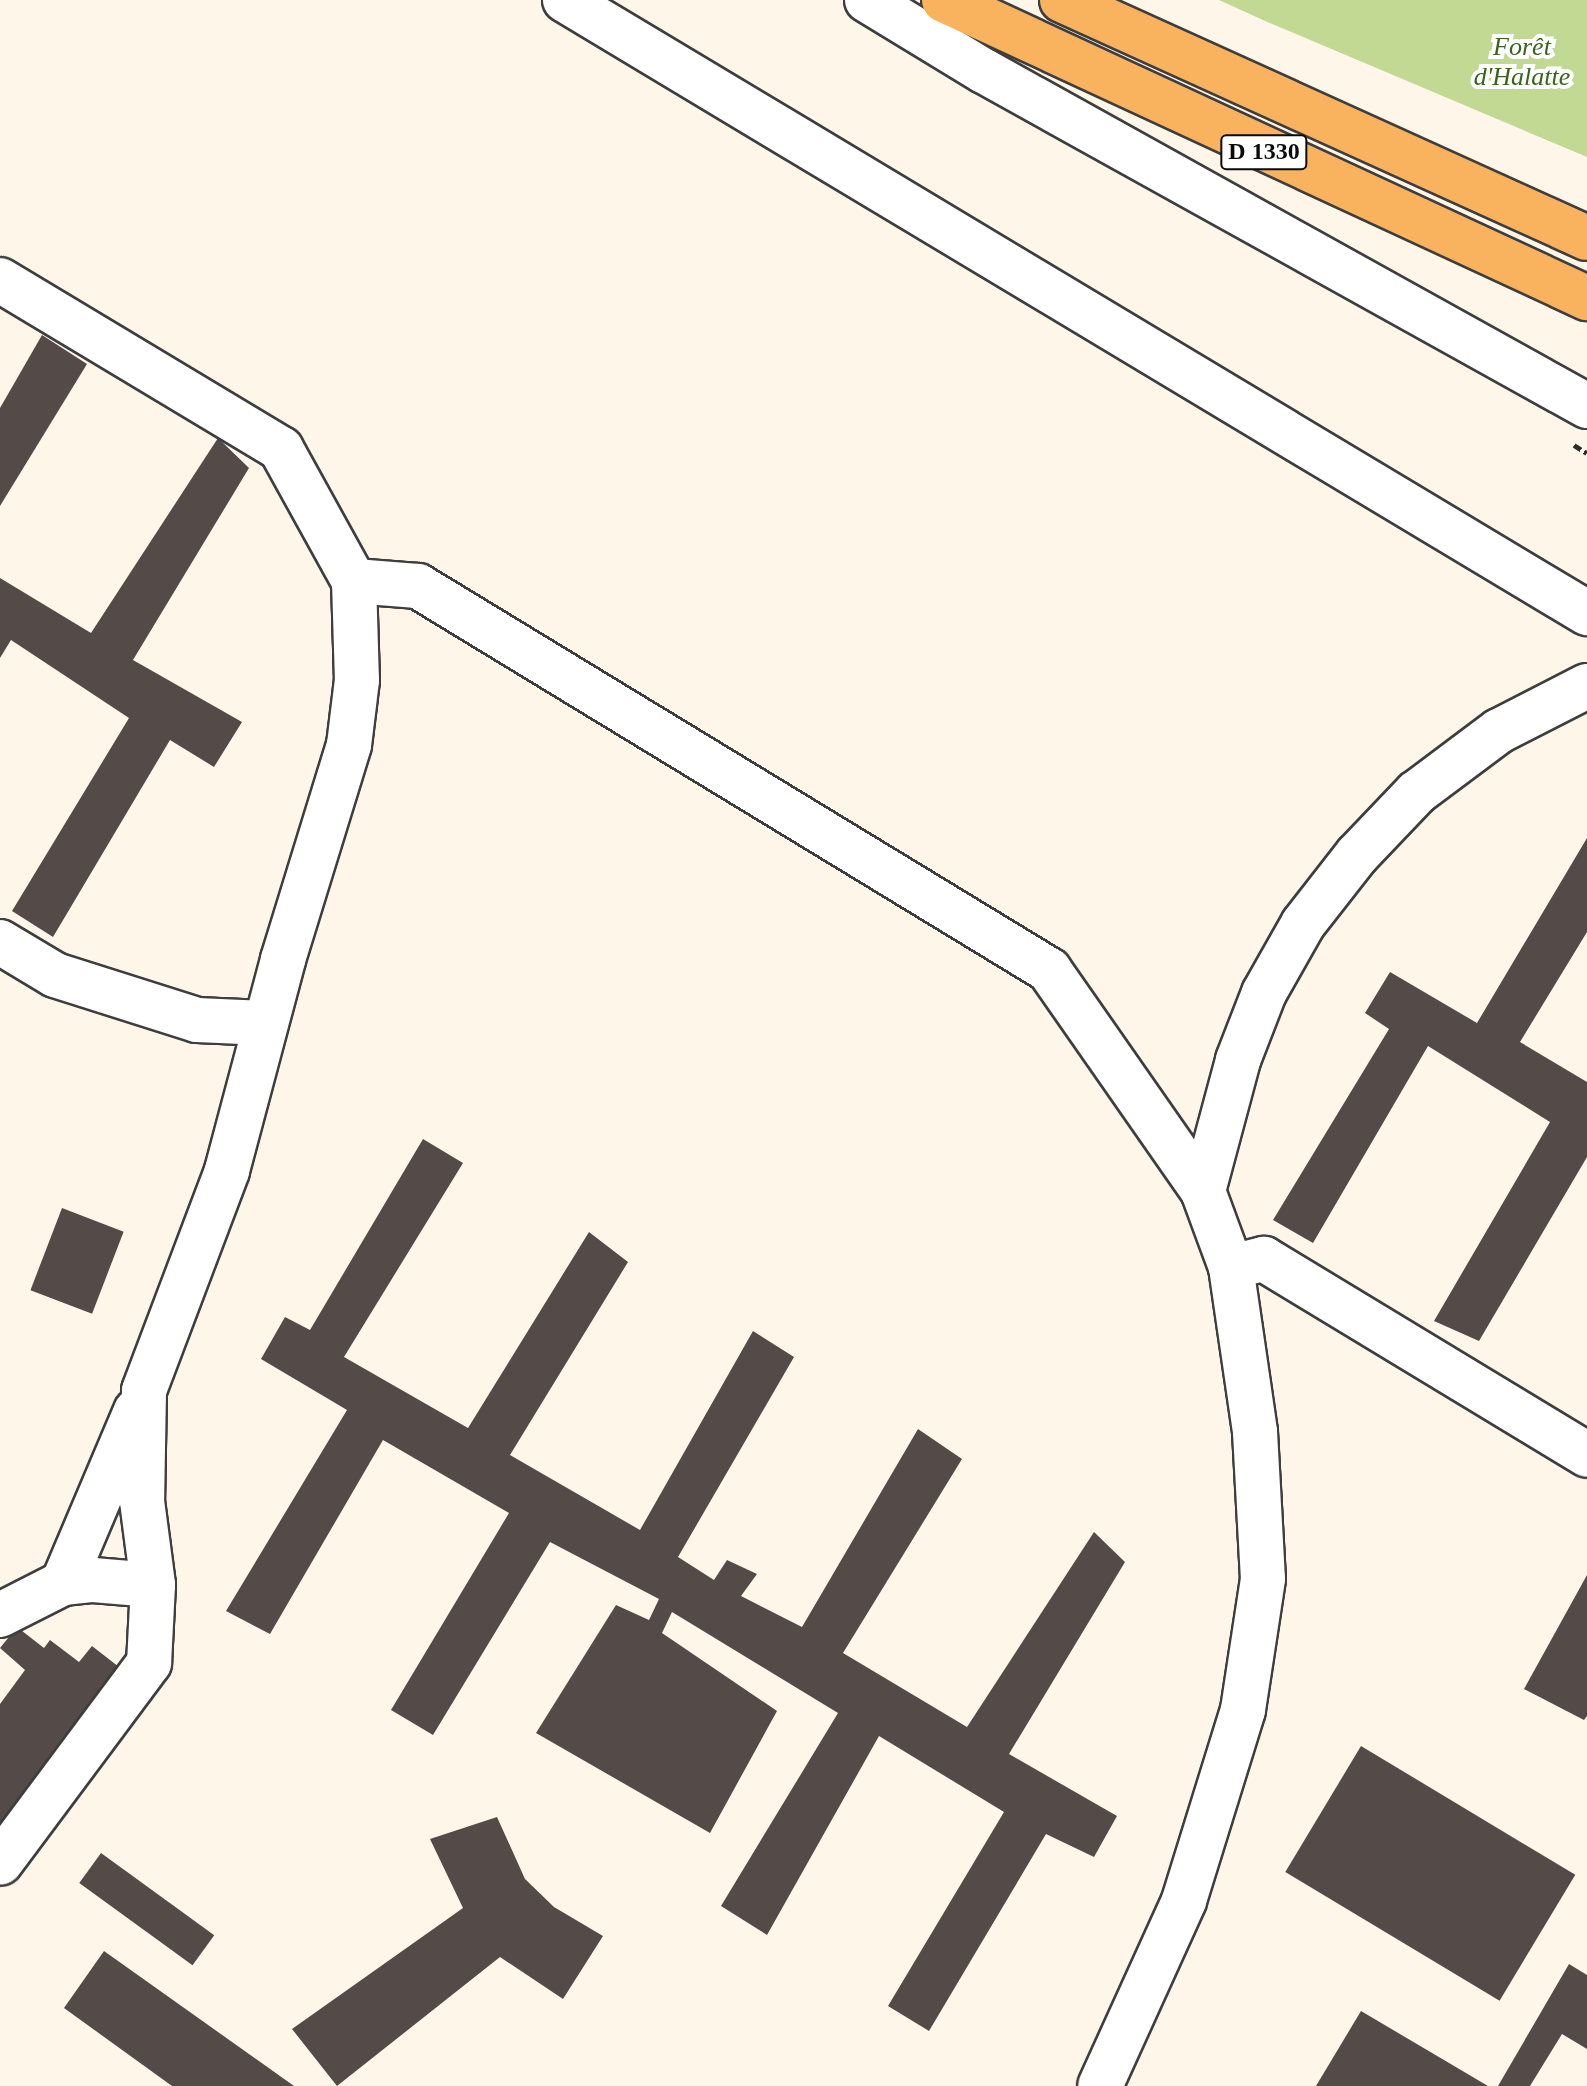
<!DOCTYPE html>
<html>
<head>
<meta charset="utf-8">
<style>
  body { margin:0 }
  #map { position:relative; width:1587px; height:2086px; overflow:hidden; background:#fff6ea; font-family:Georgia,serif }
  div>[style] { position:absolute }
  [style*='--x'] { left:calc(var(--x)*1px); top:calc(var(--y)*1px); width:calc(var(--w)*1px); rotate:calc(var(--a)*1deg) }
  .forest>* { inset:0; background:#c2d993 }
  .building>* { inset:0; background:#544a48; transform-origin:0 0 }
  .path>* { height:5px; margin-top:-2.5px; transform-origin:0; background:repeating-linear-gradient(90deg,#2d2d2d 0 8px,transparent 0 12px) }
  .roads { filter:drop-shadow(2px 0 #3e3e3e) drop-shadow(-2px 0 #3e3e3e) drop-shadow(0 2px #3e3e3e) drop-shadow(0 -2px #3e3e3e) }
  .minor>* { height:44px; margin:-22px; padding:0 22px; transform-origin:22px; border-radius:22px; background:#fff }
  .major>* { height:44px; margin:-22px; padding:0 22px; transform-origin:22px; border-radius:22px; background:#f9b35f }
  span { translate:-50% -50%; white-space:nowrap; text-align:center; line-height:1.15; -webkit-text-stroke:8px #fff; paint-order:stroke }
  .shield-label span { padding:2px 6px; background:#fff; border:2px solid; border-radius:6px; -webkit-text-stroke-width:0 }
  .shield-label { font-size:24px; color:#0b0b0b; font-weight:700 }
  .park-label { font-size:26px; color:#3a631c; font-style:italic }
</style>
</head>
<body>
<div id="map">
  <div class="forest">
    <i style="clip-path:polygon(1219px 0,1587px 0,1587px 157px,1265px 21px)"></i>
  </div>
  <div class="building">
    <i style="clip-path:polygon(42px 335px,87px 364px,0 506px,0 408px)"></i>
    <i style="clip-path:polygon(218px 438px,249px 468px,133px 660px,242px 722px,214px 767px,170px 740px,53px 937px,12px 911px,129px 718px,11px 640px,0 658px,0 578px,91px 633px)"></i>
    <i style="clip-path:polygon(1587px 838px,1587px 932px,1520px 1042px,1587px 1082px,1587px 1157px,1479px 1341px,1434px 1321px,1550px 1122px,1428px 1046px,1313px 1243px,1273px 1220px,1389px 1029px,1365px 1013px,1390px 972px,1477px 1023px)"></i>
    <i style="clip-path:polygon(423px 1139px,463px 1163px,344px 1357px,468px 1428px,589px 1232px,628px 1262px,510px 1455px,640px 1530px,753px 1331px,794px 1357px,678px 1557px,714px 1580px,727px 1560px,757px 1574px,741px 1596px,802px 1627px,918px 1429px,962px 1459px,843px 1653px,967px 1727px,1094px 1532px,1125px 1562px,1009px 1754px,1117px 1816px,1094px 1857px,1046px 1834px,929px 2031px,888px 2006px,1004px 1812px,879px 1736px,767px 1935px,721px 1906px,838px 1713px,672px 1612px,662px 1633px,777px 1711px,710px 1833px,536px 1733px,616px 1605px,649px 1620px,659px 1599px,550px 1542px,433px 1735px,391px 1710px,509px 1513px,383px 1440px,270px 1634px,226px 1611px,347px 1410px,261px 1359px,285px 1317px,310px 1330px)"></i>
    <i style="left:62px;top:1208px;width:66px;height:88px;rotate:21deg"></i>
    <i style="clip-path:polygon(1587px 1575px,1587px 1716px,1584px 1720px,1524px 1689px)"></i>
    <i style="clip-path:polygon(17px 1627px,44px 1648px,50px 1640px,79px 1662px,92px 1646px,119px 1667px,0 1823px,0 1704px,25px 1670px,0 1648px)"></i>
    <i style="left:1361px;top:1746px;width:250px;height:147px;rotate:31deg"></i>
    <i style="clip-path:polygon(497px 1817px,525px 1879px,554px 1907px,603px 1936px,563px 1999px,500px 1957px,337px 2086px,292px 2029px,463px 1908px,430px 1839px)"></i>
    <i style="left:101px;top:1853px;width:140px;height:37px;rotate:36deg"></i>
    <i style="clip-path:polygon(104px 1951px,294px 2086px,172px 2086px,64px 2008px)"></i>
    <i style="clip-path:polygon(1569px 1964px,1587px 1975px,1587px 2049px,1562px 2034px,1530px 2086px,1498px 2086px)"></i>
    <i style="clip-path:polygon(1361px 2011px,1488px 2086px,1316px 2086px)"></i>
  </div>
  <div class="path">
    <i style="--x:1574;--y:445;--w:15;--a:32"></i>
  </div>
  <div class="roads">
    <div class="minor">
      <i style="--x:565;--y:0;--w:1192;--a:30.96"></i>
      <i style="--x:867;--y:0;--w:137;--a:31.3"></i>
      <i style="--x:984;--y:71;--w:690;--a:29.05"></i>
      <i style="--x:0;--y:280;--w:328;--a:31"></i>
      <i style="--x:281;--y:449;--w:151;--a:61.1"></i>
      <i style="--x:354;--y:581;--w:99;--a:88.3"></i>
      <i style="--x:357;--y:680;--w:65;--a:97"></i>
      <i style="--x:349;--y:745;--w:225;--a:107.1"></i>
      <i style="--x:283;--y:960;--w:218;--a:104.9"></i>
      <i style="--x:227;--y:1171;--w:235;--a:110.7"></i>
      <i style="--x:144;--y:1391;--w:110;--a:91"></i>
      <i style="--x:142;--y:1501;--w:85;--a:82.5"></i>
      <i style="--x:153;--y:1585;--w:78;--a:92.9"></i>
      <i style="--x:149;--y:1663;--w:249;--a:126.7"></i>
      <i style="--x:354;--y:581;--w:64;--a:4.5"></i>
      <i style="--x:418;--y:586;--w:739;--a:31.32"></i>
      <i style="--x:1049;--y:970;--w:269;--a:55.1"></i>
      <i style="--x:1203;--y:1191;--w:81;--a:69.8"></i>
      <i style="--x:1231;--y:1267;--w:167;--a:81.7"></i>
      <i style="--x:1255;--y:1432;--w:147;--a:86.9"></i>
      <i style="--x:1263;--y:1579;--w:133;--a:98.7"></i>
      <i style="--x:1243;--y:1710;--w:200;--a:107.2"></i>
      <i style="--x:1184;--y:1901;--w:203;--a:114.4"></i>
      <i style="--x:0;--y:942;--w:64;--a:31"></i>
      <i style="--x:55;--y:975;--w:149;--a:17.6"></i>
      <i style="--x:197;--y:1020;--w:68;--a:2.5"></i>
      <i style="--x:1203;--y:1191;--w:136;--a:-75"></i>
      <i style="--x:1238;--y:1060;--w:72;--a:-68.8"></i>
      <i style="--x:1264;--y:993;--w:79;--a:-60.5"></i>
      <i style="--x:1303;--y:924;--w:88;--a:-52"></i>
      <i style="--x:1357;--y:855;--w:86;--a:-46.4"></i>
      <i style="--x:1416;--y:793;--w:104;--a:-36.8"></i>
      <i style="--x:1499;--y:731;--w:99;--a:-27.1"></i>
      <i style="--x:1231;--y:1267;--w:34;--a:-14"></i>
      <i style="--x:1264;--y:1259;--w:378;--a:31.2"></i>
      <i style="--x:63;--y:1583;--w:30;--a:-6"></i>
      <i style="--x:93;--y:1580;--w:60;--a:4.8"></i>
      <i style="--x:0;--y:1615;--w:71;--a:-26.9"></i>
      <i style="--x:63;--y:1583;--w:187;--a:-67"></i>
    </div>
    <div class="major">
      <i style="--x:944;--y:0;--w:709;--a:24.87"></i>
      <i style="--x:1062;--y:0;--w:576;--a:24.39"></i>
    </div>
  </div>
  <div class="shield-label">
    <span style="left:1264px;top:152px">D 1330</span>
  </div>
  <div class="park-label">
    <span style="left:1522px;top:62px">Forêt<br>d'Halatte</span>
  </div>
</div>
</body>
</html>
